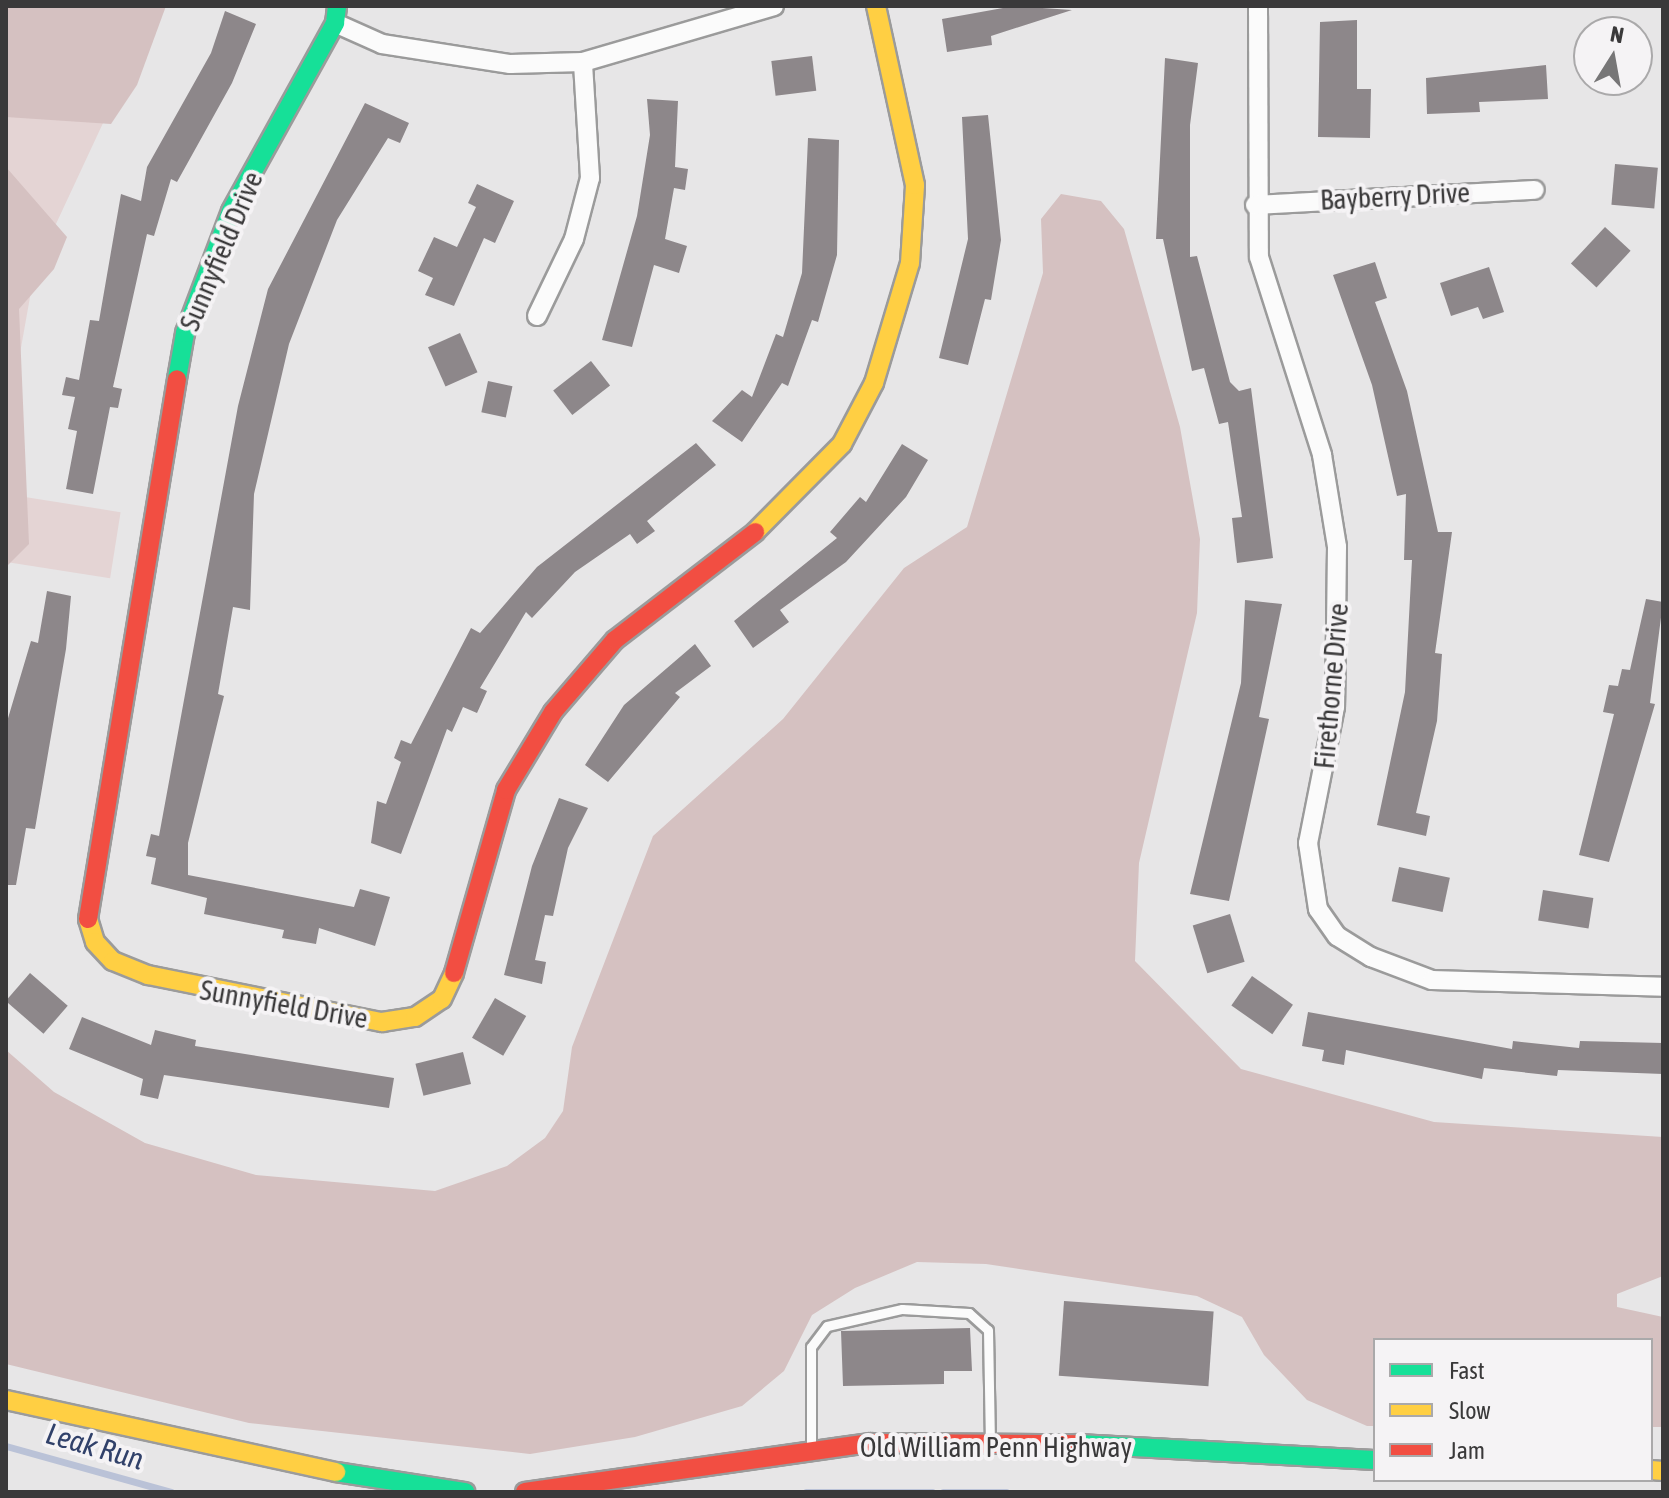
<!DOCTYPE html>
<html>
<head>
<meta charset="utf-8">
<style>
  body { margin:0 }
  #map { position:relative; width:1669px; height:1498px; overflow:hidden; background:#e7e6e7; font-family:"Asap Condensed",sans-serif }
  div>[style] { position:absolute }
  [style*='--x'] { left:calc(var(--x)*1px); top:calc(var(--y)*1px); width:calc(var(--w)*1px); rotate:calc(var(--a)*1deg) }
  .green>* { inset:0; background:#e4d4d4; transform-origin:0 0 }
  .forest>* { inset:0; background:#d5c1c1 }
  .stream>* { height:7px; margin:-3.5px; padding:0 3.5px; transform-origin:3.5px; border-radius:3.5px; background:#bac2d7 }
  .building>* { inset:0; background:#8d878a; transform-origin:0 0 }
  .roads { filter:drop-shadow(2px 0 #9b9b9b) drop-shadow(-2px 0 #9b9b9b) drop-shadow(0 2px #9b9b9b) drop-shadow(0 -2px #9b9b9b) }
  .lane>* { height:9px; margin:-4.5px; padding:0 4.5px; transform-origin:4.5px; border-radius:4.5px; background:#fbfbfb }
  .street>* { height:18px; margin:-9px; padding:0 9px; transform-origin:9px; border-radius:9px; background:#fbfbfb }
  .fast>* { height:18px; margin:-9px; padding:0 9px; transform-origin:9px; border-radius:9px; background:#16e098 }
  .slow>* { height:18px; margin:-9px; padding:0 9px; transform-origin:9px; border-radius:9px; background:#ffcf43 }
  .jam>* { height:18px; margin:-9px; padding:0 9px; transform-origin:9px; border-radius:9px; background:#f24e42 }
  span { translate:-50% -50%; white-space:nowrap; text-align:center; line-height:1.15; -webkit-text-stroke:8px #f5f3f5; paint-order:stroke }
  .street-label { font-size:28px; color:#3a393a }
  .water-label { font-size:30px; color:#31416a; font-style:italic }
  .frame { position:absolute; inset:0; border:8px solid #3a393a; pointer-events:none }
  .legend { position:absolute; left:1373px; top:1338px; width:280px; height:144px; box-sizing:border-box; background:#f5f3f5; border:2px solid #aaa9aa; margin:0; padding:10px 14px; list-style:none; font-size:24px; color:#3a393a }
  .legend li { display:flex; align-items:center; gap:16px; height:40px }
  .legend b { width:40px; border:2px solid #aaa9aa }
  .north { position:absolute; left:1573px; top:16px; width:80px; height:80px; box-sizing:border-box; background:#f5f3f5; border:2px solid #aaa9aa; border-radius:50%; rotate:11deg; font-size:22px; font-weight:700; line-height:32px; text-align:center; color:#3a393a }
  .north::after { content:''; display:block; margin:auto; width:28px; height:36px; background:#777677; clip-path:polygon(50% 0,100% 100%,50% 72%,0 100%) }
</style>
</head>
<body>
<div id="map">
  <div class="green">
    <i style="clip-path:polygon(6px 6px,138px 48px,35px 269px,6px 432px)"></i>
    <i style="left:6px;top:494px;width:116px;height:67px;rotate:9deg"></i>
  </div>
  <div class="forest">
    <i style="clip-path:polygon(6px 6px,166px 6px,137px 85px,111px 124px,6px 117px)"></i>
    <i style="clip-path:polygon(6px 167px,67px 237px,54px 269px,19px 309px,29px 544px,6px 567px)"></i>
    <i style="clip-path:polygon(1061px 194px,1101px 201px,1124px 229px,1180px 427px,1200px 539px,1197px 613px,1139px 863px,1135px 961px,1241px 1069px,1434px 1122px,1663px 1137px,1663px 1276px,1617px 1294px,1617px 1307px,1663px 1317px,1663px 1427px,1651px 1427px,1651px 1340px,1375px 1340px,1375px 1426px,1367px 1426px,1307px 1400px,1264px 1355px,1242px 1317px,1197px 1296px,986px 1264px,917px 1262px,855px 1288px,812px 1315px,784px 1371px,742px 1406px,635px 1437px,530px 1454px,249px 1423px,6px 1364px,6px 1050px,54px 1092px,145px 1143px,256px 1175px,435px 1191px,507px 1166px,545px 1138px,563px 1111px,572px 1047px,653px 836px,783px 719px,904px 568px,967px 527px,1043px 273px,1041px 219px)"></i>
  </div>
  <div class="stream">
    <i style="--x:6;--y:1446;--w:171;--a:15.6"></i>
    <i style="--x:806;--y:1492;--w:126;--a:0"></i>
    <i style="--x:943;--y:1492;--w:63;--a:0"></i>
  </div>
  <div class="building">
    <i style="clip-path:polygon(1014px 6px,1072px 10px,991px 36px,992px 45px,947px 52px,942px 19px)"></i>
    <i style="clip-path:polygon(225px 11px,256px 24px,232px 83px,177px 182px,171px 179px,154px 236px,147px 234px,113px 387px,122px 389px,118px 408px,110px 407px,93px 494px,66px 489px,77px 431px,68px 429px,75px 397px,62px 395px,66px 377px,79px 380px,90px 320px,99px 321px,121px 194px,141px 201px,147px 167px,211px 53px)"></i>
    <i style="clip-path:polygon(1357px 20px,1357px 89px,1371px 89px,1370px 138px,1318px 137px,1320px 22px)"></i>
    <i style="left:812px;top:56px;width:35px;height:41px;rotate:83deg"></i>
    <i style="clip-path:polygon(1165px 58px,1198px 63px,1190px 125px,1190px 257px,1197px 256px,1230px 382px,1239px 391px,1251px 388px,1273px 558px,1237px 563px,1232px 518px,1242px 517px,1228px 422px,1219px 424px,1204px 368px,1192px 371px,1163px 239px,1156px 239px)"></i>
    <i style="clip-path:polygon(1546px 65px,1548px 99px,1479px 102px,1480px 112px,1427px 114px,1426px 78px)"></i>
    <i style="clip-path:polygon(647px 99px,678px 101px,675px 167px,688px 169px,685px 190px,674px 188px,665px 239px,687px 246px,679px 273px,654px 265px,632px 347px,602px 340px,637px 216px,650px 135px)"></i>
    <i style="clip-path:polygon(365px 103px,409px 123px,400px 143px,388px 138px,337px 220px,289px 344px,254px 494px,250px 610px,233px 607px,218px 694px,224px 696px,188px 843px,188px 875px,354px 907px,360px 889px,390px 897px,375px 946px,319px 928px,316px 944px,282px 938px,284px 930px,204px 914px,207px 898px,151px 884px,156px 858px,146px 856px,151px 834px,159px 836px,238px 406px,268px 289px)"></i>
    <i style="clip-path:polygon(988px 115px,1001px 240px,991px 300px,985px 299px,968px 365px,939px 358px,968px 239px,962px 117px)"></i>
    <i style="clip-path:polygon(808px 138px,839px 140px,837px 255px,818px 322px,812px 320px,788px 386px,782px 383px,742px 442px,712px 421px,742px 390px,752px 397px,776px 334px,783px 337px,802px 273px)"></i>
    <i style="left:1615px;top:164px;width:43px;height:41px;rotate:5deg"></i>
    <i style="clip-path:polygon(477px 184px,514px 201px,495px 243px,484px 238px,454px 306px,425px 295px,433px 278px,418px 271px,434px 237px,457px 247px,476px 207px,468px 203px)"></i>
    <i style="left:1605px;top:227px;width:35px;height:50px;rotate:43deg"></i>
    <i style="clip-path:polygon(1375px 262px,1387px 298px,1375px 302px,1407px 391px,1438px 532px,1452px 532px,1435px 653px,1442px 654px,1437px 721px,1416px 813px,1430px 816px,1426px 836px,1377px 825px,1405px 692px,1412px 560px,1404px 560px,1406px 494px,1397px 496px,1372px 385px,1333px 275px)"></i>
    <i style="clip-path:polygon(1489px 267px,1504px 312px,1483px 319px,1478px 307px,1451px 316px,1440px 283px)"></i>
    <i style="left:460px;top:333px;width:43px;height:35px;rotate:66deg"></i>
    <i style="left:591px;top:361px;width:31px;height:48px;rotate:52deg"></i>
    <i style="left:488px;top:381px;width:25px;height:32px;rotate:12deg"></i>
    <i style="clip-path:polygon(696px 443px,716px 465px,647px 521px,655px 531px,637px 544px,630px 534px,575px 572px,532px 618px,526px 612px,480px 688px,487px 691px,477px 713px,463px 707px,452px 732px,447px 729px,401px 854px,371px 843px,377px 801px,386px 804px,401px 762px,394px 758px,401px 740px,411px 744px,471px 628px,480px 633px,537px 567px)"></i>
    <i style="clip-path:polygon(902px 444px,928px 460px,906px 497px,846px 562px,780px 610px,789px 622px,753px 648px,734px 621px,837px 538px,830px 532px,860px 497px,866px 502px)"></i>
    <i style="clip-path:polygon(47px 591px,71px 596px,66px 649px,35px 829px,26px 828px,16px 885px,6px 885px,6px 725px,31px 641px,38px 643px)"></i>
    <i style="clip-path:polygon(1646px 599px,1663px 602px,1650px 703px,1655px 704px,1609px 862px,1579px 855px,1614px 714px,1603px 712px,1609px 685px,1618px 686px,1622px 669px,1630px 670px)"></i>
    <i style="clip-path:polygon(1245px 600px,1282px 604px,1259px 717px,1269px 719px,1229px 901px,1190px 894px,1241px 683px)"></i>
    <i style="clip-path:polygon(695px 644px,711px 666px,675px 693px,680px 697px,608px 782px,585px 765px,624px 705px)"></i>
    <i style="clip-path:polygon(559px 798px,588px 808px,568px 848px,553px 916px,545px 915px,535px 960px,546px 962px,542px 984px,504px 975px,532px 866px)"></i>
    <i style="left:1399px;top:867px;width:52px;height:35px;rotate:12deg"></i>
    <i style="left:1543px;top:890px;width:51px;height:31px;rotate:9deg"></i>
    <i style="left:1230px;top:914px;width:50px;height:39px;rotate:73deg"></i>
    <i style="left:30px;top:973px;width:50px;height:37px;rotate:41deg"></i>
    <i style="left:1252px;top:976px;width:50px;height:36px;rotate:35deg"></i>
    <i style="left:495px;top:998px;width:36px;height:46px;rotate:30deg"></i>
    <i style="clip-path:polygon(1308px 1012px,1512px 1049px,1513px 1041px,1579px 1048px,1580px 1041px,1663px 1043px,1663px 1074px,1558px 1070px,1557px 1076px,1484px 1068px,1482px 1079px,1346px 1050px,1344px 1065px,1322px 1061px,1324px 1050px,1302px 1046px)"></i>
    <i style="clip-path:polygon(82px 1017px,151px 1045px,155px 1030px,196px 1040px,195px 1046px,394px 1078px,389px 1108px,164px 1075px,158px 1099px,140px 1095px,143px 1079px,69px 1049px)"></i>
    <i style="left:463px;top:1052px;width:33px;height:49px;rotate:76deg"></i>
    <i style="left:1064px;top:1301px;width:150px;height:75px;rotate:4deg"></i>
    <i style="clip-path:polygon(970px 1328px,972px 1371px,944px 1371px,944px 1384px,843px 1386px,841px 1331px)"></i>
  </div>
  <div class="roads">
    <div class="lane">
      <i style="--x:811;--y:1449;--w:102;--a:-90"></i>
      <i style="--x:811;--y:1347;--w:26;--a:-53"></i>
      <i style="--x:827;--y:1326;--w:77;--a:-12.8"></i>
      <i style="--x:902;--y:1309;--w:67;--a:3.4"></i>
      <i style="--x:969;--y:1313;--w:25;--a:42"></i>
      <i style="--x:988;--y:1330;--w:111;--a:89"></i>
    </div>
    <div class="street">
      <i style="--x:1258;--y:6;--w:251;--a:89.8"></i>
      <i style="--x:1259;--y:257;--w:208;--a:72.3"></i>
      <i style="--x:1322;--y:455;--w:93;--a:80.7"></i>
      <i style="--x:1337;--y:547;--w:160;--a:90.7"></i>
      <i style="--x:1335;--y:707;--w:139;--a:101.2"></i>
      <i style="--x:1308;--y:843;--w:67;--a:81.4"></i>
      <i style="--x:1318;--y:909;--w:33;--a:55"></i>
      <i style="--x:1337;--y:936;--w:40;--a:32"></i>
      <i style="--x:1371;--y:957;--w:65;--a:20.7"></i>
      <i style="--x:1432;--y:980;--w:231;--a:1.7"></i>
      <i style="--x:335;--y:23;--w:51;--a:24.1"></i>
      <i style="--x:382;--y:44;--w:130;--a:8.9"></i>
      <i style="--x:510;--y:64;--w:73;--a:-1.6"></i>
      <i style="--x:583;--y:62;--w:199;--a:-16.3"></i>
      <i style="--x:1255;--y:205;--w:280;--a:-3.1"></i>
      <i style="--x:537;--y:316;--w:85;--a:-64.3"></i>
      <i style="--x:574;--y:239;--w:63;--a:-75.3"></i>
      <i style="--x:590;--y:178;--w:116;--a:-93.5"></i>
    </div>
    <div class="fast">
      <i style="--x:177;--y:379;--w:47;--a:-80.1"></i>
      <i style="--x:185;--y:333;--w:130;--a:-69.3"></i>
      <i style="--x:231;--y:211;--w:215;--a:-61"></i>
      <i style="--x:335;--y:23;--w:17;--a:-83"></i>
      <i style="--x:1078;--y:1444;--w:297;--a:3.1"></i>
      <i style="--x:336;--y:1472;--w:131;--a:8.8"></i>
    </div>
    <div class="slow">
      <i style="--x:755;--y:532;--w:124;--a:-45.3"></i>
      <i style="--x:842;--y:444;--w:69;--a:-62.3"></i>
      <i style="--x:874;--y:383;--w:125;--a:-73.3"></i>
      <i style="--x:910;--y:263;--w:78;--a:-86.3"></i>
      <i style="--x:915;--y:185;--w:183;--a:-102.3"></i>
      <i style="--x:88;--y:919;--w:24;--a:73"></i>
      <i style="--x:95;--y:942;--w:26;--a:47"></i>
      <i style="--x:113;--y:961;--w:38;--a:22"></i>
      <i style="--x:148;--y:975;--w:239;--a:11.4"></i>
      <i style="--x:382;--y:1022;--w:33;--a:-9"></i>
      <i style="--x:415;--y:1017;--w:32;--a:-34"></i>
      <i style="--x:442;--y:999;--w:29;--a:-65"></i>
      <i style="--x:6;--y:1400;--w:338;--a:12.3"></i>
      <i style="--x:1651;--y:1470;--w:12;--a:5"></i>
    </div>
    <div class="jam">
      <i style="--x:88;--y:919;--w:547;--a:-80.64"></i>
      <i style="--x:454;--y:973;--w:190;--a:-74.1"></i>
      <i style="--x:506;--y:790;--w:91;--a:-58.9"></i>
      <i style="--x:553;--y:712;--w:95;--a:-49.3"></i>
      <i style="--x:615;--y:640;--w:177;--a:-37.6"></i>
      <i style="--x:525;--y:1492;--w:349;--a:-8.1"></i>
      <i style="--x:871;--y:1443;--w:207;--a:0.3"></i>
    </div>
  </div>
  <div class="street-label">
    <span style="left:1395px;top:196px;rotate:-3deg">Bayberry Drive</span>
    <span style="left:221px;top:251px;rotate:-67deg">Sunnyfield Drive</span>
    <span style="left:1331px;top:686px;rotate:-85deg">Firethorne Drive</span>
    <span style="left:284px;top:1004px;rotate:10deg">Sunnyfield Drive</span>
    <span style="left:996px;top:1447px">Old William Penn Highway</span>
  </div>
  <div class="water-label">
    <span style="left:95px;top:1446px;rotate:16deg">Leak Run</span>
  </div>
  <div class="frame"></div>
  <ul class="legend">
  <li><b style="height:10px;background:#16e098"></b>Fast</li>
  <li><b style="height:10px;background:#ffcf43"></b>Slow</li>
  <li><b style="height:10px;background:#f24e42"></b>Jam</li>
  </ul>
  <div class="north">N</div>
</div>
</body>
</html>
